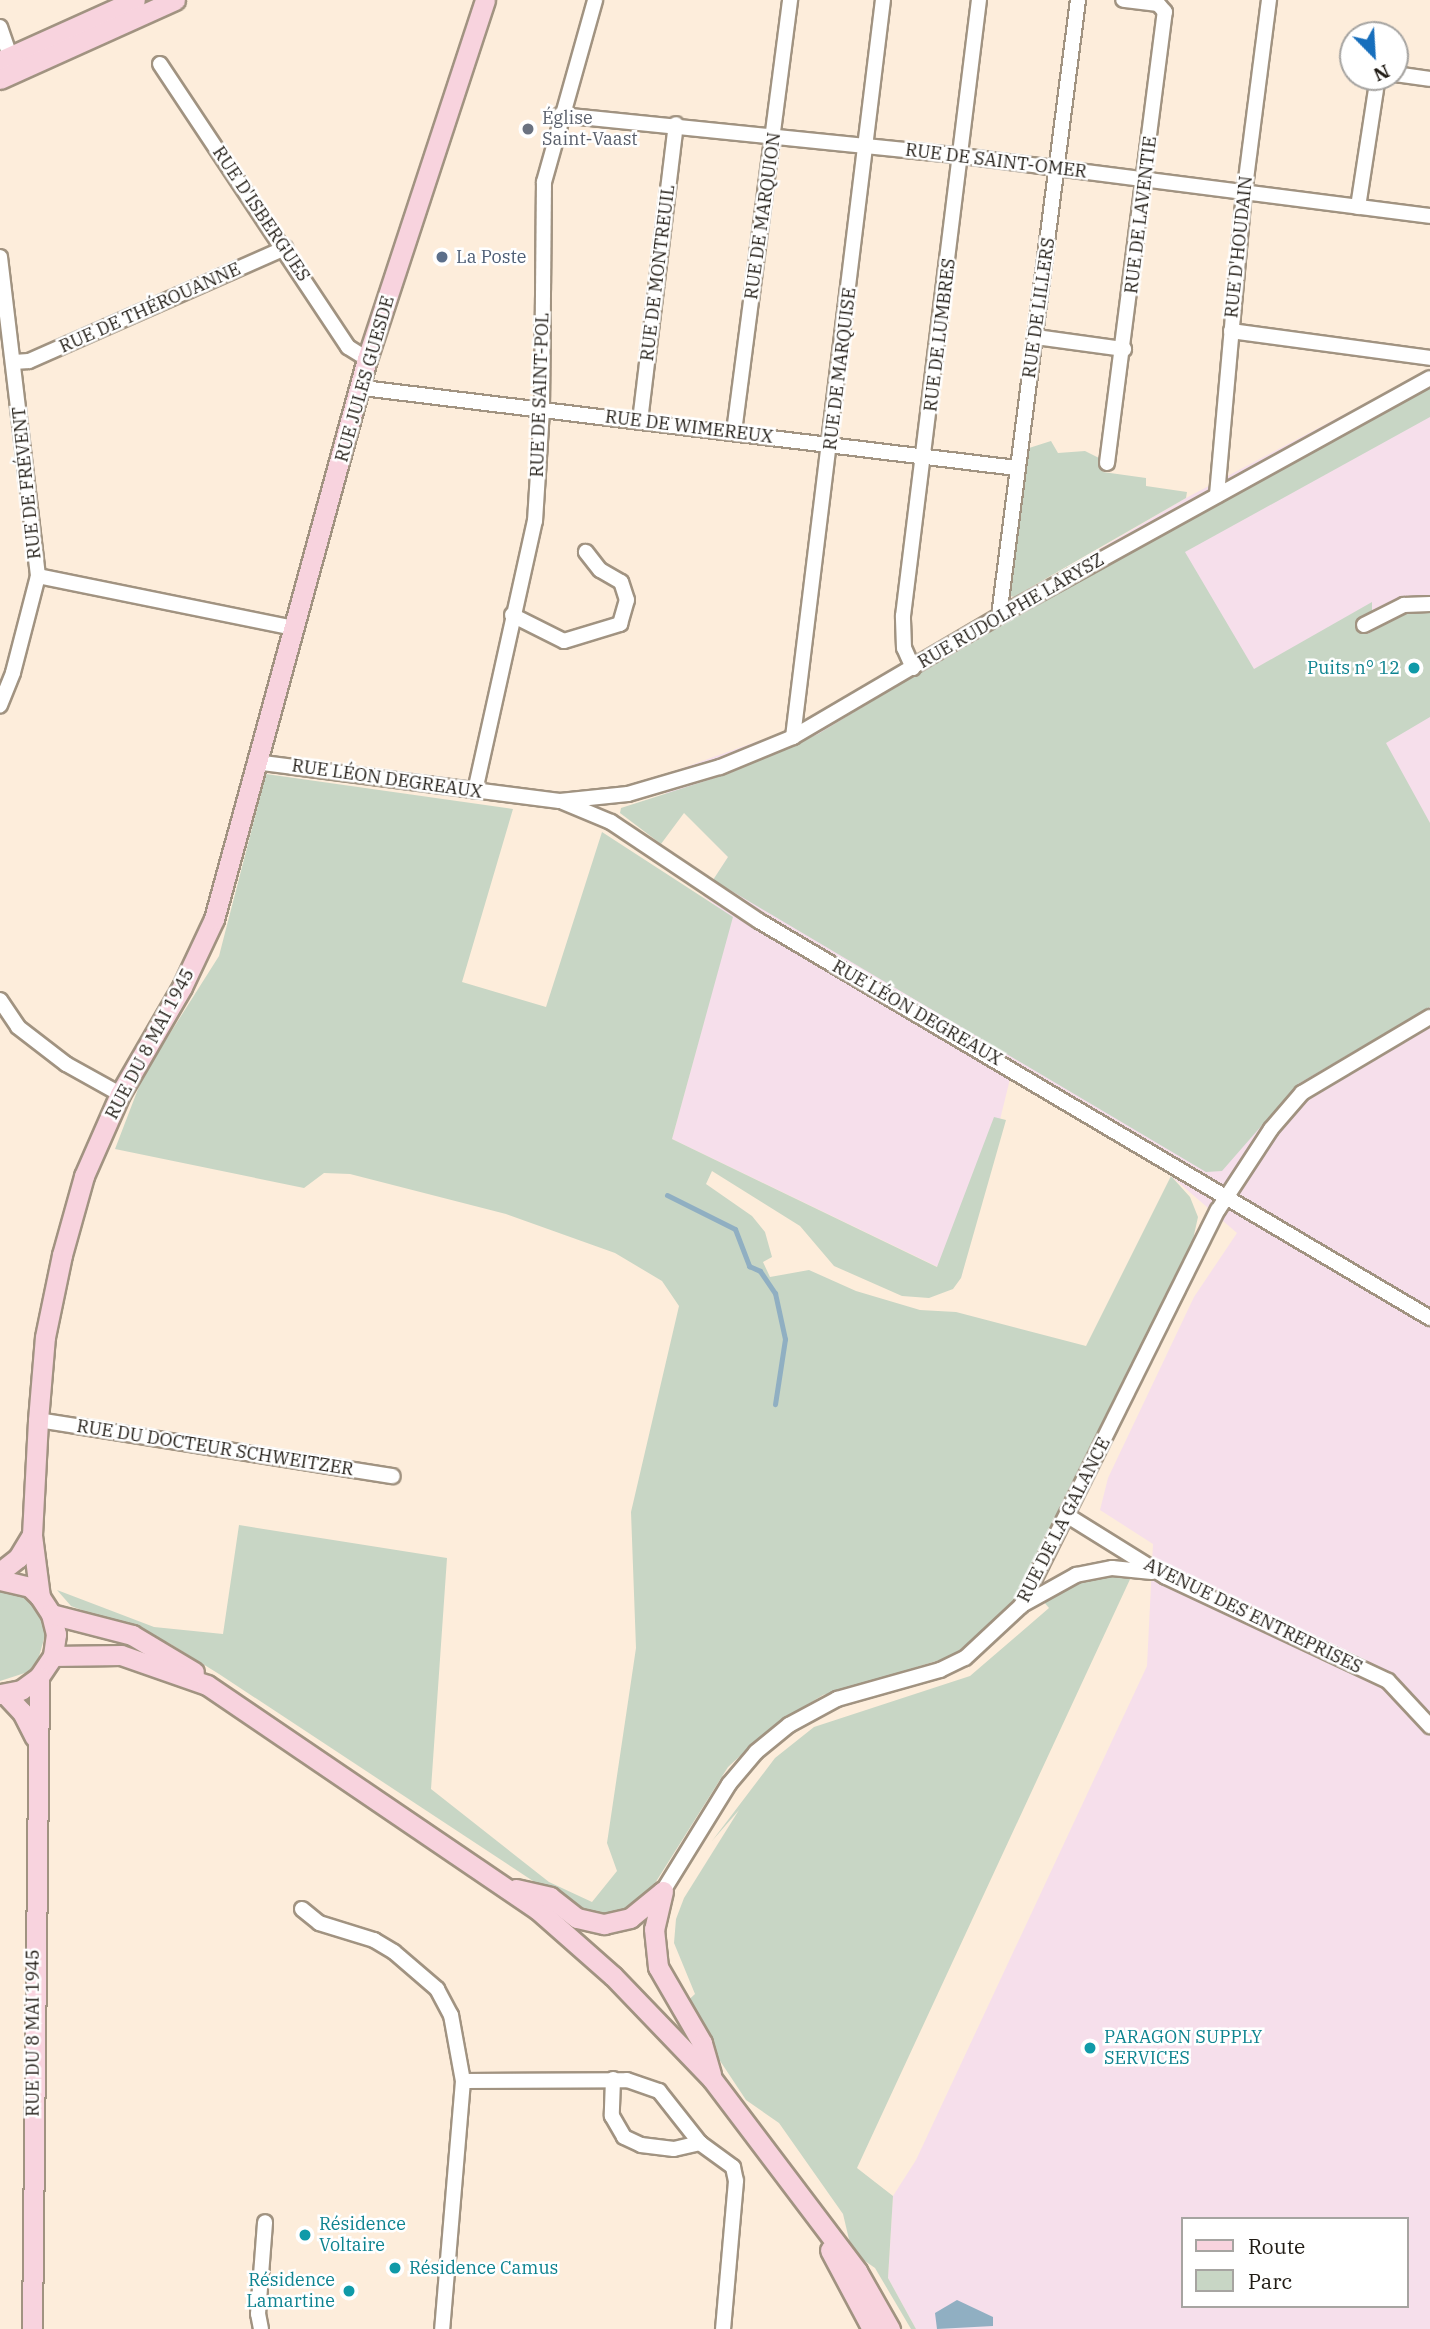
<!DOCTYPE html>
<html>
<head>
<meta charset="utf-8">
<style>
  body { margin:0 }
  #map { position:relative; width:1430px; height:2329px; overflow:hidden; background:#fdeddb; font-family:"IBM Plex Serif",serif }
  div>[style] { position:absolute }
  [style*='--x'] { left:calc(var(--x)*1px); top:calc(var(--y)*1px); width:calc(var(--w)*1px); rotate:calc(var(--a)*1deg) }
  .industrial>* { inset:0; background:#f6dfeb }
  .green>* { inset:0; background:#c8d6c5 }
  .water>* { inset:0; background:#90afc2 }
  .stream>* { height:5px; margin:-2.5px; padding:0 2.5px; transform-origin:2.5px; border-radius:2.5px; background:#90afc2 }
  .roads { filter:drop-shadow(2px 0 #a19381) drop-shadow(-2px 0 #a19381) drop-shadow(0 2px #a19381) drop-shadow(0 -2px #a19381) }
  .street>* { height:14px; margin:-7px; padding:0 7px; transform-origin:7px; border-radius:7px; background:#fff }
  .secondary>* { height:19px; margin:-9.5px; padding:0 9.5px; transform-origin:9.5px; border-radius:9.5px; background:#f8d3de }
  .dots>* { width:19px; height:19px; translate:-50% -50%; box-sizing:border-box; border:4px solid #fff; border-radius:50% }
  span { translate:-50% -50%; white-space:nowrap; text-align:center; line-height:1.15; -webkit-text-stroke:5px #fff; paint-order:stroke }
  .worship-label { font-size:18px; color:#5b616d }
  .left { translate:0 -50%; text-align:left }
  .street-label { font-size:18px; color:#201b14 }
  .service-label { font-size:18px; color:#4e5e75 }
  .culture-label { font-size:18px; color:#0d838f }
  .right { translate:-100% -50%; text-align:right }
  .legend { position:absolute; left:1181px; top:2217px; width:228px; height:91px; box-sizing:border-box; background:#fff; border:2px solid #a6a4a1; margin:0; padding:9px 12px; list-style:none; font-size:21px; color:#201b14 }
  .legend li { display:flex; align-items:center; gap:14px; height:35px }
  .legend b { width:35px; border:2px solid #a6a4a1 }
  .north { position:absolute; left:1339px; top:21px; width:70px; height:70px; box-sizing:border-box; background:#fff; border:2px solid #a6a4a1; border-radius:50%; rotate:156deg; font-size:19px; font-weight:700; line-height:28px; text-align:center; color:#201b14 }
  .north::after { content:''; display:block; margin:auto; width:24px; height:32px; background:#166ebc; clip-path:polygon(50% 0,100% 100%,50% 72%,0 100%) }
</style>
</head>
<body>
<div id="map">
  <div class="industrial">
    <i style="clip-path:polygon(evenodd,1430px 369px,1430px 2329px,916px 2329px,888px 2278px,893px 2196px,916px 2160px,1147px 1666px,1153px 1544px,1100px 1510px,1108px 1478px,1194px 1297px,1237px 1233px,1171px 1176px,1010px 1079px,961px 1278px,672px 1139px,732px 918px,703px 896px,728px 857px,652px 779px,778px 734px,813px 717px,1186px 498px,1430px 369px,1183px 2219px,1407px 2219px,1407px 2306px,1183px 2306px,1183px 2219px)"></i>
  </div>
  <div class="green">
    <i style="clip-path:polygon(1430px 385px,1430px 417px,1185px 552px,1254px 669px,1372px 602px,1372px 612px,1361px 621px,1368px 634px,1404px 612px,1422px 609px,1430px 613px,1430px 717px,1386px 743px,1430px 823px,1430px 1007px,1298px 1084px,1222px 1171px,1206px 1172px,713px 880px,728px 857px,684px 813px,661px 844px,620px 813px,621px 808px,730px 773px,818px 734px,1007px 619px)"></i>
    <i style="clip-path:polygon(1051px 441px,1058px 453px,1085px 451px,1101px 459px,1103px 472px,1146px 478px,1146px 486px,1187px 492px,1186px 498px,1014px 597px,1007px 595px,1029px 448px)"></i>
    <i style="clip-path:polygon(266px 774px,513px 809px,462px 982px,546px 1007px,602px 832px,733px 917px,672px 1139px,937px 1267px,994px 1117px,1006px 1120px,961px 1278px,953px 1289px,929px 1298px,902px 1296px,834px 1266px,800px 1226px,712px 1171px,706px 1184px,752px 1216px,765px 1232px,772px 1257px,763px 1262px,770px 1277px,809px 1270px,856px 1291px,920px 1310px,956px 1312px,1086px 1346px,1171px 1176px,1190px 1197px,1198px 1217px,1192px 1244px,1017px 1596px,984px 1631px,950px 1657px,823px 1695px,774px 1725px,728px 1767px,647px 1896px,617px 1917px,580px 1912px,219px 1674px,169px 1643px,71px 1606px,57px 1590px,154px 1627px,223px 1634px,239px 1525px,447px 1558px,431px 1789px,549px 1882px,592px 1902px,617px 1871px,607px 1843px,636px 1648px,631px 1512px,679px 1306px,662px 1281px,615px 1253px,506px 1214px,350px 1174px,324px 1173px,304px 1188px,115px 1149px,143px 1076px,219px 956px)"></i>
    <i style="clip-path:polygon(1105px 1573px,1132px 1575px,857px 2168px,893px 2196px,888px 2278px,916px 2329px,911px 2329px,875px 2268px,852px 2252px,843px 2214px,779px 2123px,746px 2100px,683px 2005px,695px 1994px,674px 1943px,676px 1919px,684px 1898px,739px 1810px,712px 1841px,775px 1758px,814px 1727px,970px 1676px,1049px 1608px,1043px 1601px,1070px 1584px)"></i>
    <i style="clip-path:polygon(0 1590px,22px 1595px,34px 1604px,46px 1632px,38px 1660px,28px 1672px,0 1681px)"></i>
  </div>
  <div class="water">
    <i style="clip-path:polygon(957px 2300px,993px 2317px,993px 2326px,937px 2329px,935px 2313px)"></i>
  </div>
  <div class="stream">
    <i style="--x:667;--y:1195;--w:76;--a:26.6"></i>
    <i style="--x:735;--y:1229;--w:40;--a:69"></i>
    <i style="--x:749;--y:1266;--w:12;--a:24"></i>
    <i style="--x:760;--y:1271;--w:27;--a:56"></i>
    <i style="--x:775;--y:1293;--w:47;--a:77.7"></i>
    <i style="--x:785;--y:1339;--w:66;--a:98.7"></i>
  </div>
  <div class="roads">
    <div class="street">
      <i style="--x:0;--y:27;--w:31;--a:71"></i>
      <i style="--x:160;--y:64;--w:340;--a:56.4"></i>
      <i style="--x:348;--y:347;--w:22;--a:32"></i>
      <i style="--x:1395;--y:74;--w:35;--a:8"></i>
      <i style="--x:560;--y:115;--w:404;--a:5.8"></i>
      <i style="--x:962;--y:156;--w:472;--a:7.3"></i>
      <i style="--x:1358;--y:207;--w:132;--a:-81.3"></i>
      <i style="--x:0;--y:257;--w:321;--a:83.2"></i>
      <i style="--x:38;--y:576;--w:100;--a:104.5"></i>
      <i style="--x:13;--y:673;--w:35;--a:112"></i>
      <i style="--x:1231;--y:331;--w:201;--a:7.7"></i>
      <i style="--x:1036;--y:337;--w:89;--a:7.8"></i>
      <i style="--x:14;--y:362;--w:15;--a:-4"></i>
      <i style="--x:29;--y:361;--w:280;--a:-23.8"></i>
      <i style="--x:363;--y:388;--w:658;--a:6.98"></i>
      <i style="--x:640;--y:421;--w:299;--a:-83.1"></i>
      <i style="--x:734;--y:432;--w:436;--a:-82.6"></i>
      <i style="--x:1107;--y:463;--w:455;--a:-82.7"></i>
      <i style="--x:1165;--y:12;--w:11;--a:-131"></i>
      <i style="--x:1158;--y:4;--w:35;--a:-173"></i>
      <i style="--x:1217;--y:495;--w:301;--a:-84.9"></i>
      <i style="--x:1244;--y:195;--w:197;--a:-82.7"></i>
      <i style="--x:38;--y:576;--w:261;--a:11.5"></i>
      <i style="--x:512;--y:615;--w:58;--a:26.6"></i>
      <i style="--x:564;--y:641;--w:59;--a:-16.9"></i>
      <i style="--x:620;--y:624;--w:25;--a:-74"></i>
      <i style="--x:627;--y:600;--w:19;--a:-108"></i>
      <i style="--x:621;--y:582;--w:24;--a:-150"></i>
      <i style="--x:600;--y:570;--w:23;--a:-128"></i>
      <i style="--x:999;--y:616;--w:621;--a:-82.69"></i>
      <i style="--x:1364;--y:625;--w:45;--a:-26.6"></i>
      <i style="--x:1404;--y:605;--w:26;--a:-2"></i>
      <i style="--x:913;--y:668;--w:22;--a:-114"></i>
      <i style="--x:904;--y:648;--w:32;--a:-92"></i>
      <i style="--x:903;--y:616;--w:621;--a:-82.97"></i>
      <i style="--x:793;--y:737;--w:742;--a:-83.04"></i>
      <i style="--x:255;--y:762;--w:307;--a:7.3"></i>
      <i style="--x:560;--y:801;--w:68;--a:-5.9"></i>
      <i style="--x:628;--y:794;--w:96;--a:-16.4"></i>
      <i style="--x:720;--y:767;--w:79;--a:-22.3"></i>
      <i style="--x:793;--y:737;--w:239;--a:-30.4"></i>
      <i style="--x:999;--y:616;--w:492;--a:-28.9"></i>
      <i style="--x:475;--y:791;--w:277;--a:-77.5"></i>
      <i style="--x:535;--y:521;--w:112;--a:-86.4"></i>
      <i style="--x:542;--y:409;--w:227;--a:-89.5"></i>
      <i style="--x:544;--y:182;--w:189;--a:-74.3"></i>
      <i style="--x:563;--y:802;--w:52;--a:22.6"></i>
      <i style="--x:611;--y:822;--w:178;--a:33.8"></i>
      <i style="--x:759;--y:921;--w:780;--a:30.61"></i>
      <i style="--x:0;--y:1000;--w:32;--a:56"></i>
      <i style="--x:18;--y:1027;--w:61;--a:37.6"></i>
      <i style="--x:66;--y:1064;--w:62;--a:29.1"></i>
      <i style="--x:38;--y:1420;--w:359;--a:9"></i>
      <i style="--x:1068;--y:1516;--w:115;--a:31.9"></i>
      <i style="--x:1166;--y:1577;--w:245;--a:25.1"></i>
      <i style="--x:1388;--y:1681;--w:62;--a:47"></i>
      <i style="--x:1024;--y:1604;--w:60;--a:-29.1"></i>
      <i style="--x:1076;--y:1575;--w:37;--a:-11"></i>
      <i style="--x:1112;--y:1568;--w:40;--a:5.7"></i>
      <i style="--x:663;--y:1891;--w:126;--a:-58.3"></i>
      <i style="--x:729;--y:1784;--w:42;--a:-49.8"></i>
      <i style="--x:756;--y:1752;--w:43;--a:-39.3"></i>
      <i style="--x:789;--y:1725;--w:55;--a:-28.4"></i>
      <i style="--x:837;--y:1699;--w:107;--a:-15.7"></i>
      <i style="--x:940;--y:1670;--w:28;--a:-26"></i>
      <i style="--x:965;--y:1658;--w:76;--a:-42.9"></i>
      <i style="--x:1021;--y:1606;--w:442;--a:-63.6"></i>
      <i style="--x:1218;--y:1210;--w:97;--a:-56.8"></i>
      <i style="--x:1271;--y:1129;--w:48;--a:-49.3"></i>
      <i style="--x:1302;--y:1093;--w:149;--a:-30.7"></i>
      <i style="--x:302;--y:1909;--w:22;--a:39"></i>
      <i style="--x:319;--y:1923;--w:58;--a:17.2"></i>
      <i style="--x:374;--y:1940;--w:23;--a:31"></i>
      <i style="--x:394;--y:1952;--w:57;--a:40.7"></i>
      <i style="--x:437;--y:1989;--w:30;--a:62"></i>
      <i style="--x:451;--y:2015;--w:67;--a:79.7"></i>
      <i style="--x:463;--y:2081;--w:249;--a:94.8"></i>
      <i style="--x:613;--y:2079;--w:37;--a:92"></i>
      <i style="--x:612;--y:2116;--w:24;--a:60"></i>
      <i style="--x:624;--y:2137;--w:19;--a:25"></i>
      <i style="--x:641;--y:2145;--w:33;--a:7"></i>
      <i style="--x:674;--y:2149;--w:27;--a:-13"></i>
      <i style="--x:463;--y:2081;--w:164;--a:-0.3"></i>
      <i style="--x:627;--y:2080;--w:34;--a:19"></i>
      <i style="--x:659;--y:2091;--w:66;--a:51.7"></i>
      <i style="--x:700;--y:2143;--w:41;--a:36"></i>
      <i style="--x:733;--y:2167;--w:14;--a:78"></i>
      <i style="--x:736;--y:2181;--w:149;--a:95"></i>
      <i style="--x:261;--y:2329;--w:15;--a:-101"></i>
      <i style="--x:258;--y:2314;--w:92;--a:-85.6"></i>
    </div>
    <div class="secondary">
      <i style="--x:0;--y:61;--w:148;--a:-24.3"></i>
      <i style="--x:0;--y:79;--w:192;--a:-24.3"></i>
      <i style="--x:0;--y:1572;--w:23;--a:-38"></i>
      <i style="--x:18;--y:1558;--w:27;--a:-59"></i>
      <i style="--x:0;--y:1580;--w:31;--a:13"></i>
      <i style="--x:30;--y:1587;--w:14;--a:45"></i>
      <i style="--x:40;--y:1597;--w:20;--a:57"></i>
      <i style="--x:51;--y:1614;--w:21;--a:76"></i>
      <i style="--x:56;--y:1634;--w:22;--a:98"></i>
      <i style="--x:53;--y:1656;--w:25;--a:124"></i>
      <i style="--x:39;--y:1677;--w:22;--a:144"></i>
      <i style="--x:21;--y:1690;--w:21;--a:169"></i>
      <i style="--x:40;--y:1597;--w:63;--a:-97.4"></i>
      <i style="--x:32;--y:1535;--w:115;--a:-87"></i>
      <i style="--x:38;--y:1420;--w:83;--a:-85.2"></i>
      <i style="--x:45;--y:1337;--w:84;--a:-78.3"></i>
      <i style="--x:62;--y:1255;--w:82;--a:-74.4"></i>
      <i style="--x:84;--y:1176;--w:90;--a:-66.3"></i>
      <i style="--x:120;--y:1094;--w:124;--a:-59.9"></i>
      <i style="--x:182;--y:987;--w:75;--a:-64.8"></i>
      <i style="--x:214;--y:919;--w:581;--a:-74.72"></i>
      <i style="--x:367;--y:359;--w:378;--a:-71.8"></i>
      <i style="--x:51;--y:1614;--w:84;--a:14.5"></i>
      <i style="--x:132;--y:1635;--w:72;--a:30.8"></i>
      <i style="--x:53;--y:1656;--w:68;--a:-0.8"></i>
      <i style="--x:121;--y:1655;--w:91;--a:19.2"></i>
      <i style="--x:207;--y:1685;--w:399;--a:34.2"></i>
      <i style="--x:537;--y:1909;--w:101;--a:41.4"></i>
      <i style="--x:613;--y:1976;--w:143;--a:46.1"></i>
      <i style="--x:712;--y:2079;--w:241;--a:52.9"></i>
      <i style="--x:857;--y:2271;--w:67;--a:60.4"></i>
      <i style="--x:5;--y:1694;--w:25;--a:47"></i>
      <i style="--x:22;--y:1712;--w:28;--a:63"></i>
      <i style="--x:516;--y:1889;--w:35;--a:13"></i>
      <i style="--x:550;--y:1897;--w:34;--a:38"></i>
      <i style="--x:577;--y:1918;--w:28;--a:13"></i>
      <i style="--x:604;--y:1924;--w:27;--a:-13"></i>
      <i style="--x:630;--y:1918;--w:41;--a:-39.1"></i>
      <i style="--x:663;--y:1891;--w:39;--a:103"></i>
      <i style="--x:654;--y:1929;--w:38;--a:84"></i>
      <i style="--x:658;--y:1967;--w:88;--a:59.9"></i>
      <i style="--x:702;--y:2043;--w:33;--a:74"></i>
      <i style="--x:830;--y:2250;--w:89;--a:62"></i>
      <i style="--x:32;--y:2329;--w:652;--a:-89.38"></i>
    </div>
  </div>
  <div class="dots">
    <i style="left:528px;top:129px;background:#6b7280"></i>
    <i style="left:442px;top:257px;background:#5c6f8a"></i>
    <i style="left:1414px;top:668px;background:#0f9aa8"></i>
    <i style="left:1090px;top:2048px;background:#0f9aa8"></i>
    <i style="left:305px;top:2235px;background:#0f9aa8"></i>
    <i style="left:395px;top:2268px;background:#0f9aa8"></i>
    <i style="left:349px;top:2291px;background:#0f9aa8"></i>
  </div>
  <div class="worship-label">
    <span class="left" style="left:542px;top:129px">Église<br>Saint-Vaast</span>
  </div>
  <div class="street-label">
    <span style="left:996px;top:161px;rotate:7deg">RUE DE SAINT-OMER</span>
    <span style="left:261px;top:214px;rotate:56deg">RUE D'ISBERGUES</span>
    <span style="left:1141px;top:215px;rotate:-83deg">RUE DE LAVENTIE</span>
    <span style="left:763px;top:216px;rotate:-82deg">RUE DE MARQUION</span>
    <span style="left:1239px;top:247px;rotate:-84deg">RUE D'HOUDAIN</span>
    <span style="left:658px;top:273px;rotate:-83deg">RUE DE MONTREUIL</span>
    <span style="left:150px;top:308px;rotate:-24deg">RUE DE THÉROUANNE</span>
    <span style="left:1039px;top:308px;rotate:-82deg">RUE DE LILLERS</span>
    <span style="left:940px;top:335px;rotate:-83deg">RUE DE LUMBRES</span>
    <span style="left:840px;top:369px;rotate:-83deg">RUE DE MARQUISE</span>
    <span style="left:365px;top:379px;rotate:-74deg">RUE JULES GUESDE</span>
    <span style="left:540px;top:395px;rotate:-88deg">RUE DE SAINT-POL</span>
    <span style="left:689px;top:427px;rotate:7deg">RUE DE WIMEREUX</span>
    <span style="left:27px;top:483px;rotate:-96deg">RUE DE FRÉVENT</span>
    <span style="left:1011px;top:611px;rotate:-30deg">RUE RUDOLPHE LARYSZ</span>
    <span style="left:387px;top:779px;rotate:8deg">RUE LÉON DEGREAUX</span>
    <span style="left:917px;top:1013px;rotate:30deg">RUE LÉON DEGREAUX</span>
    <span style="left:150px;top:1044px;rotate:-62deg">RUE DU 8 MAI 1945</span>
    <span style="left:215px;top:1448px;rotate:9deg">RUE DU DOCTEUR SCHWEITZER</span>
    <span style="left:1064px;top:1520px;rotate:-63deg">RUE DE LA GALANCE</span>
    <span style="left:1253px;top:1616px;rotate:26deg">AVENUE DES ENTREPRISES</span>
    <span style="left:33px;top:2033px;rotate:-90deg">RUE DU 8 MAI 1945</span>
  </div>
  <div class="service-label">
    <span class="left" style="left:456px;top:257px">La Poste</span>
  </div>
  <div class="culture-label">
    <span class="right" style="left:1400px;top:668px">Puits n° 12</span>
    <span class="left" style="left:1104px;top:2048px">PARAGON SUPPLY<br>SERVICES</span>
    <span class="left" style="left:319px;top:2235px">Résidence<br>Voltaire</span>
    <span class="left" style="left:409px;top:2268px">Résidence Camus</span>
    <span class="right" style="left:335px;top:2291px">Résidence<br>Lamartine</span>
  </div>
  <ul class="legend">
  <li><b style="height:9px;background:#f8d3de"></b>Route</li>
  <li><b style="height:19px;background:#c8d6c5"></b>Parc</li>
  </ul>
  <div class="north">N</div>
</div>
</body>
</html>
